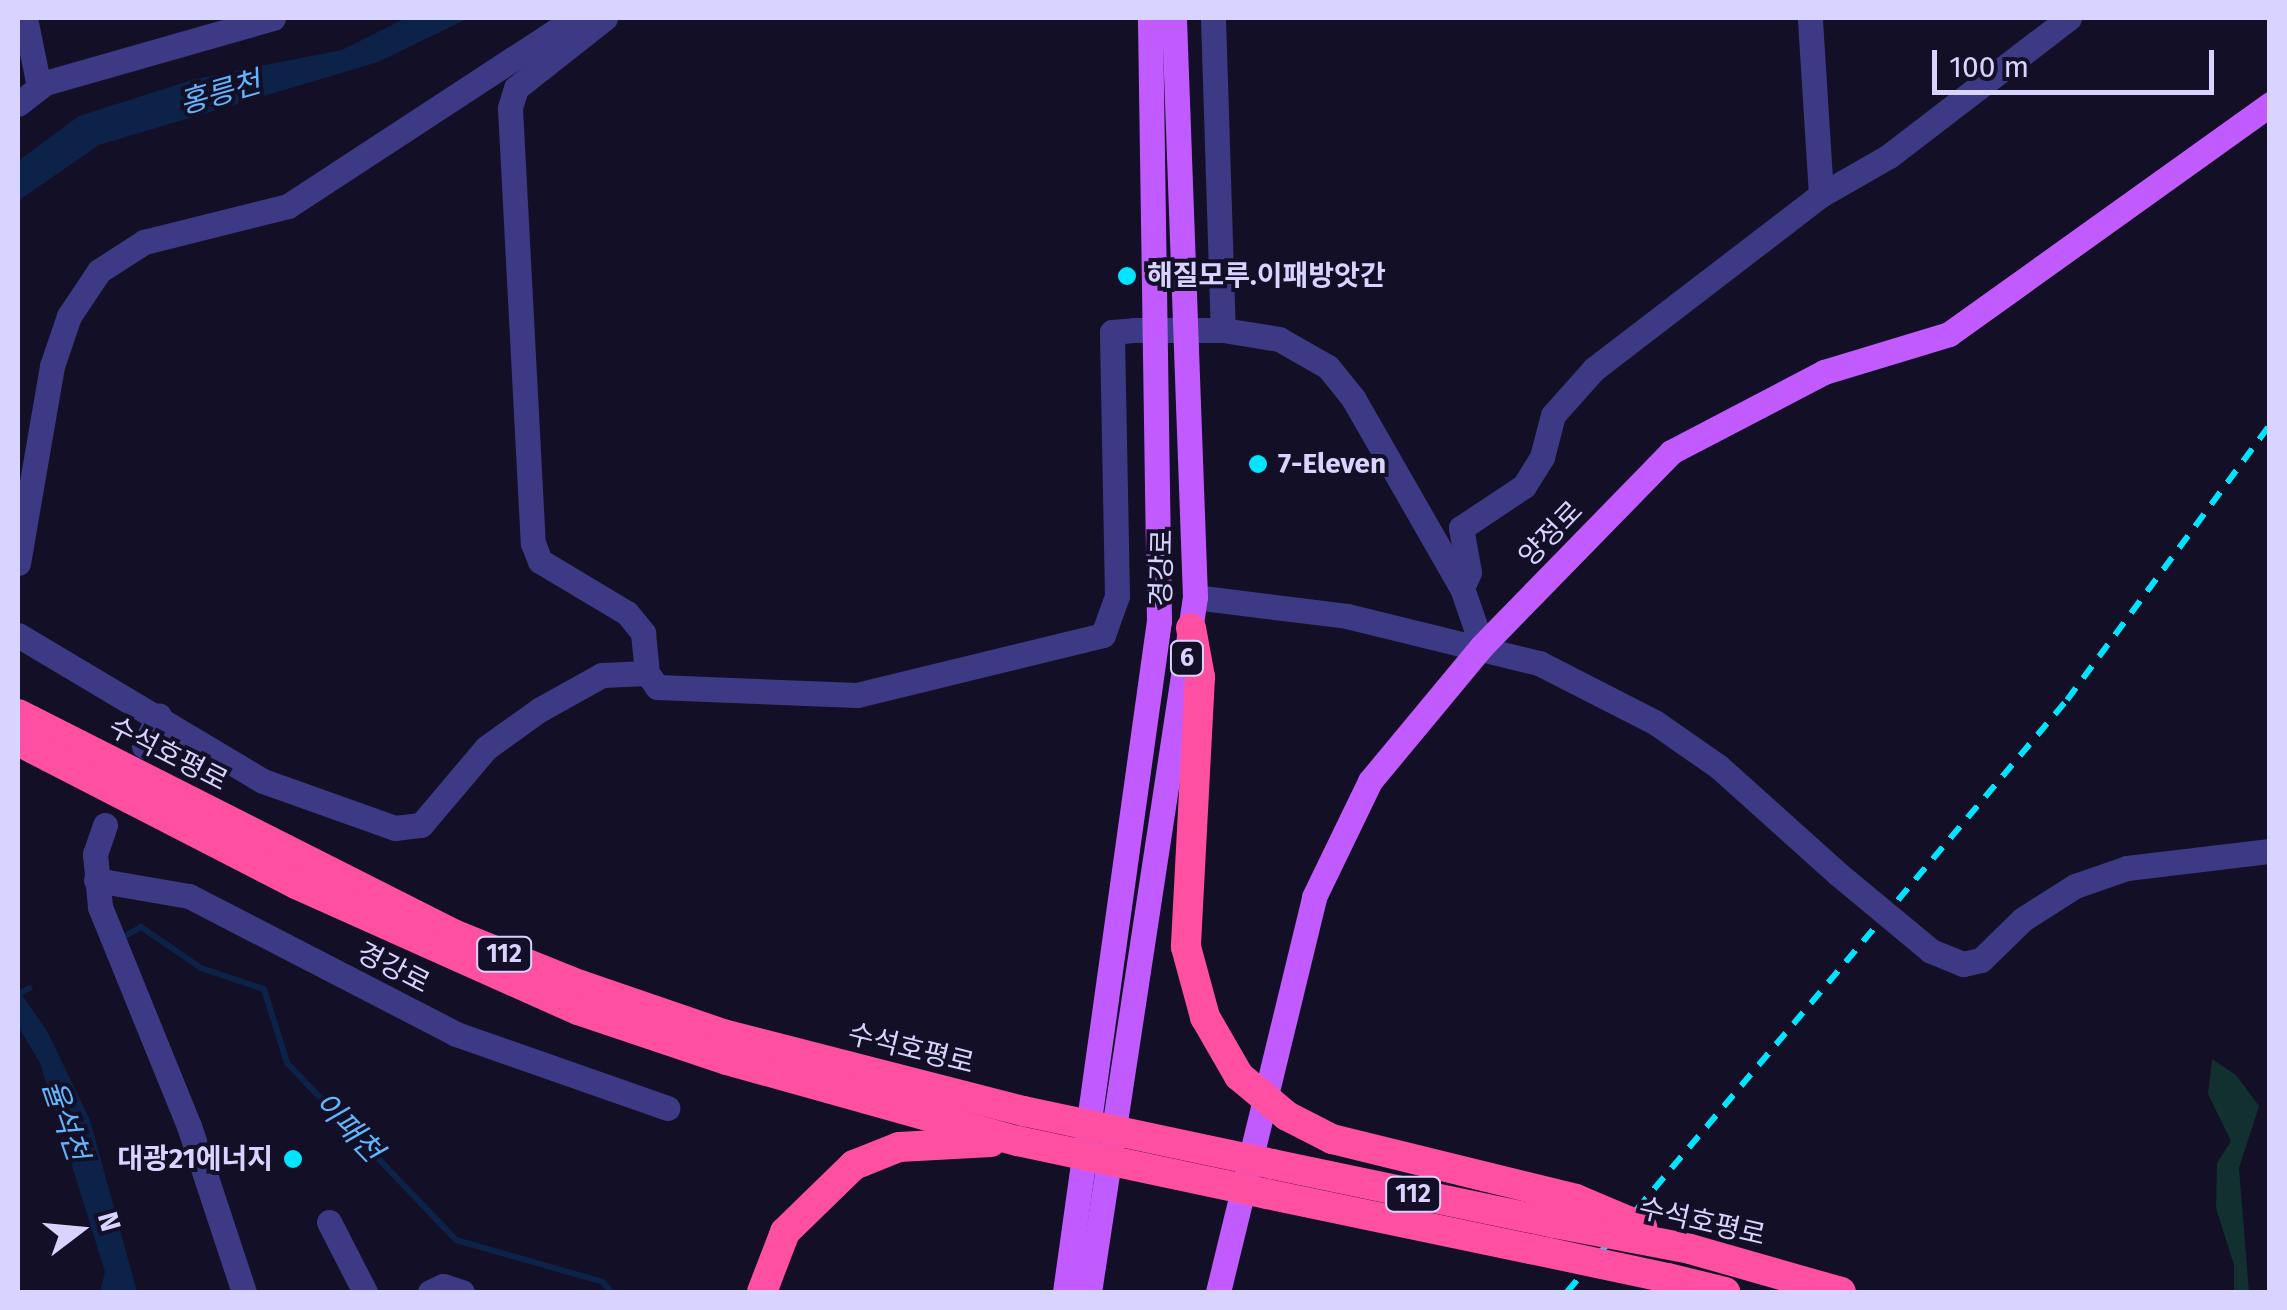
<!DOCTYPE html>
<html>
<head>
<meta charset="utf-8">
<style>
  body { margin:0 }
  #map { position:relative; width:2287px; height:1310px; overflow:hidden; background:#130f26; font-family:"Fira Sans","Noto Sans KR",sans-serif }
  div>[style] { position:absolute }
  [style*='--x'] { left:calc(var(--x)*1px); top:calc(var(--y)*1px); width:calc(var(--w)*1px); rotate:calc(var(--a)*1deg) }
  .green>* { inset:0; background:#12302f }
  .water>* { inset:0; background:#0c2248 }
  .stream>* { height:6px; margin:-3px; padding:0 3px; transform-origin:3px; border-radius:3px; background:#0c2248 }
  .minor>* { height:25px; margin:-12.5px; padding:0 12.5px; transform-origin:12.5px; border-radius:12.5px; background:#3d3a85 }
  .major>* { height:25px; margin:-12.5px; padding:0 12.5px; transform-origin:12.5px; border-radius:12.5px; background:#c25bff }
  .highway>* { height:30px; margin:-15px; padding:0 15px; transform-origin:15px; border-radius:15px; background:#ff4fa3 }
  .rail>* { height:6px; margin-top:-3px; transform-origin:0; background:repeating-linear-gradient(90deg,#00e5ff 0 15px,transparent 0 27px) }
  .minor-bridge>* { height:25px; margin:-12.5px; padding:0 12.5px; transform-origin:12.5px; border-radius:12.5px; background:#3d3a85 }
  .highway-bridge>* { height:30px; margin:-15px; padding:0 15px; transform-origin:15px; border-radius:15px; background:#ff4fa3 }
  .dots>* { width:28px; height:28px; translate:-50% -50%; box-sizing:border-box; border:5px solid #130f26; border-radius:50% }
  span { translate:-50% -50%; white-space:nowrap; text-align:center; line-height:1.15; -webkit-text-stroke:8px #130f26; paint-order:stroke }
  .shield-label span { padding:2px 8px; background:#130f26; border:2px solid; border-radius:8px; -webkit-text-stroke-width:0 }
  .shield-label { font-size:25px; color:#d9d4ff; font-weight:700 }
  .poi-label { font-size:28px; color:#d9d4ff; font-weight:700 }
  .left { translate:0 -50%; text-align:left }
  .right { translate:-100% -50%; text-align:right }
  .street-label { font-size:28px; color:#d9d4ff }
  .water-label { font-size:30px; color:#62b6ff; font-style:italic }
  .frame { position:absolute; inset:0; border:20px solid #d9d4ff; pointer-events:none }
  .north { position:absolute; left:30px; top:1180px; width:100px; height:100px; -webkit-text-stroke:8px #130f26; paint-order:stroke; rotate:74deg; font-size:28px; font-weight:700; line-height:40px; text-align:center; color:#d9d4ff }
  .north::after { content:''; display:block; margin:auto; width:35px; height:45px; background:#d9d4ff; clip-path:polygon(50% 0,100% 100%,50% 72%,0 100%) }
  .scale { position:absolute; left:1932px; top:50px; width:282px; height:45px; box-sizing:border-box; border:5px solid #d9d4ff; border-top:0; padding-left:12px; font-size:30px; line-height:35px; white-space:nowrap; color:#d9d4ff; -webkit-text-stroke:8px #130f26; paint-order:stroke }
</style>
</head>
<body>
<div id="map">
  <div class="green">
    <i style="clip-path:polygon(2212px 1059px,2236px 1075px,2259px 1106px,2239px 1168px,2249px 1292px,2234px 1292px,2234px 1265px,2216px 1208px,2217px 1163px,2231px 1141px,2208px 1094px)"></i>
  </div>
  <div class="water">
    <i style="clip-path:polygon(406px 18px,469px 18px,378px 62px,99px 145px,18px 201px,18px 161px,79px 116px,195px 79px,342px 50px)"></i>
    <i style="clip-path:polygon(18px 989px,47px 1031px,90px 1120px,137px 1292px,100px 1292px,105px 1272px,40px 1063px,18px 1026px)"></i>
  </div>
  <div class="stream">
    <i style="--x:127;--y:935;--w:16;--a:-30"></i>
    <i style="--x:141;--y:927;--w:73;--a:34.3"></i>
    <i style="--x:201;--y:968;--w:66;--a:18.4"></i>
    <i style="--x:264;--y:989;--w:77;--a:72.7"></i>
    <i style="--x:287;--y:1063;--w:245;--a:46.3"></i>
    <i style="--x:456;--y:1240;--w:153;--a:15.9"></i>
    <i style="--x:603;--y:1282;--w:13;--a:51"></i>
    <i style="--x:18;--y:994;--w:13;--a:-27"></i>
  </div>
  <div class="minor">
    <i style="--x:25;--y:18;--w:70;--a:78.5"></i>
    <i style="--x:605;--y:18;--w:113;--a:141.8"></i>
    <i style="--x:516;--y:88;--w:21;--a:107"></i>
    <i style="--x:510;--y:108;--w:436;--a:87"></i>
    <i style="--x:533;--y:543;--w:19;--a:69"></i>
    <i style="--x:540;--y:561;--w:101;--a:30.9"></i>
    <i style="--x:627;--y:613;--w:26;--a:51"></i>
    <i style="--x:643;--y:633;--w:40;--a:84.3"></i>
    <i style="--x:647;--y:673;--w:17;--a:54"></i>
    <i style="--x:657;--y:687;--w:200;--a:2.3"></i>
    <i style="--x:857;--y:695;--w:253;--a:-13.7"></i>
    <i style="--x:1103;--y:635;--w:41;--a:-70.3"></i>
    <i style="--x:1117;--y:596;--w:264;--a:-91.1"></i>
    <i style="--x:1112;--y:332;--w:22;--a:-5"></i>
    <i style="--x:1134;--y:330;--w:89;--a:0"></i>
    <i style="--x:1223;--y:330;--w:57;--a:9.1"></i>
    <i style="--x:1279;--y:339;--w:56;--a:29.7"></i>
    <i style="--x:1328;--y:367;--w:40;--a:51"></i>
    <i style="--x:1353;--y:398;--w:219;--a:60.2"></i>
    <i style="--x:1462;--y:588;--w:61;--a:71"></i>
    <i style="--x:1213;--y:18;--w:312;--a:88.2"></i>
    <i style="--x:18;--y:104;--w:34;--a:-38"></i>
    <i style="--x:45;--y:83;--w:237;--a:-15.9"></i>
    <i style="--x:1821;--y:195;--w:78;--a:-29.8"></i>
    <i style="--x:1889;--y:156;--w:227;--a:-37.5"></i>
    <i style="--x:18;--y:563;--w:200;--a:-80.2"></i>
    <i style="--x:52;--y:366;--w:53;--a:-71.2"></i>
    <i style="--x:69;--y:316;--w:54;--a:-56.3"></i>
    <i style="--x:99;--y:271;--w:54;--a:-32.8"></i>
    <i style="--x:144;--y:242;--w:148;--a:-14"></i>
    <i style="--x:288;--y:206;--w:343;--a:-33.2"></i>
    <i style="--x:1462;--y:588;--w:17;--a:-66"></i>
    <i style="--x:1469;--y:572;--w:45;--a:-100.3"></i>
    <i style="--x:1461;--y:528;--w:76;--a:-33.7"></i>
    <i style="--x:1524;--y:486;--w:34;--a:-58"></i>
    <i style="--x:1542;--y:457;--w:43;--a:-75.3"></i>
    <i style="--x:1553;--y:415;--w:62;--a:-48.3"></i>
    <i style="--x:1594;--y:369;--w:286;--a:-37.5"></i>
    <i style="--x:1821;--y:195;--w:177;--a:-93.6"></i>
    <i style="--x:1195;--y:597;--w:153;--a:7.1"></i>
    <i style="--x:1347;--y:616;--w:198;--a:13.8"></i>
    <i style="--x:1539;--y:663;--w:131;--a:27.1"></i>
    <i style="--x:1656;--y:723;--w:77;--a:34.9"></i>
    <i style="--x:1719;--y:767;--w:159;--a:41.9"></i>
    <i style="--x:18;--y:635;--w:285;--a:30.8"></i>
    <i style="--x:263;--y:781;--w:140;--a:19.6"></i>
    <i style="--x:395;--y:828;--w:26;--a:-7"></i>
    <i style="--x:421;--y:825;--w:101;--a:-49.8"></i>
    <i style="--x:486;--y:748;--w:65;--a:-35.6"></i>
    <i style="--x:539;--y:710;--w:72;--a:-29.1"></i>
    <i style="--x:602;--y:675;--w:45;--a:-2.5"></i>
    <i style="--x:144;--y:746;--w:34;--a:-64"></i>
    <i style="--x:105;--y:825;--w:31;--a:109"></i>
    <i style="--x:95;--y:854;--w:53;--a:84.6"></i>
    <i style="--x:100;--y:907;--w:236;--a:67.9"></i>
    <i style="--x:189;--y:1126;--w:175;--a:71.7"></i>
    <i style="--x:96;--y:880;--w:94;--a:9.8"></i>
    <i style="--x:189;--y:896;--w:301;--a:27.3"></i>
    <i style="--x:456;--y:1034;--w:224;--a:19.3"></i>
    <i style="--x:1931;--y:951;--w:35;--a:22"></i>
    <i style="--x:1963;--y:964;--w:18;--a:-13"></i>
    <i style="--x:1981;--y:960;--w:59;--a:-44.3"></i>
    <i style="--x:2023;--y:919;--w:62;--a:-32.4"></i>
    <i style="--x:2075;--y:886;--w:55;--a:-19.1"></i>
    <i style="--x:2127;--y:868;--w:144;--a:-6.8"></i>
    <i style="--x:329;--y:1222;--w:79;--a:62.8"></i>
    <i style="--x:430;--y:1292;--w:14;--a:-25"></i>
    <i style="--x:443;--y:1286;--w:20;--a:18"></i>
  </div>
  <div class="major">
    <i style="--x:1065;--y:1292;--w:678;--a:-82.03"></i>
    <i style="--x:1159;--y:621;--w:603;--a:-90.86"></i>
    <i style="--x:1089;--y:1292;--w:703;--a:-81.33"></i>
    <i style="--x:1195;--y:597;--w:579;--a:-92.08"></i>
    <i style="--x:1218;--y:1292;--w:406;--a:-76.3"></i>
    <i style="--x:1314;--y:897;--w:129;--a:-64.2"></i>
    <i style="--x:1370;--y:781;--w:175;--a:-50.3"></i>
    <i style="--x:1482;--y:646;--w:271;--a:-45.7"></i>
    <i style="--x:1671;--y:452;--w:173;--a:-27.6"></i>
    <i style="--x:1824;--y:372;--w:131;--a:-16.9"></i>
    <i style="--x:1949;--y:334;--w:395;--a:-35.6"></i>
  </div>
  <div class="highway">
    <i style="--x:1191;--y:628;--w:50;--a:79.6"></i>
    <i style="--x:1200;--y:677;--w:270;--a:93"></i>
    <i style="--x:1186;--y:947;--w:73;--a:74.8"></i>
    <i style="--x:1205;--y:1017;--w:68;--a:60"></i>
    <i style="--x:18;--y:714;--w:487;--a:26.8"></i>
    <i style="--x:453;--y:934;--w:137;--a:21.9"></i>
    <i style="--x:580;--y:985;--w:151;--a:18.9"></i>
    <i style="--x:723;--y:1034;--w:310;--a:14.4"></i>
    <i style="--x:18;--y:741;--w:313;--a:27.2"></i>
    <i style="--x:296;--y:884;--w:309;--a:24.1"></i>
    <i style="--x:578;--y:1010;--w:157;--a:18.6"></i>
    <i style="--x:727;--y:1060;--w:302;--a:15.6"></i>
    <i style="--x:1287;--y:1116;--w:51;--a:27.1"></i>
    <i style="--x:1332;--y:1139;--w:251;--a:13.8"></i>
    <i style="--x:1272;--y:1164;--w:288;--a:11.8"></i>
    <i style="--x:1267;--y:1194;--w:270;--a:11.8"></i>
    <i style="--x:1690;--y:1249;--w:157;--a:15.9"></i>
    <i style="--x:1668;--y:1278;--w:59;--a:13.8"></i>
    <i style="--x:762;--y:1292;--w:64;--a:-69"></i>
    <i style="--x:785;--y:1232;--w:96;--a:-44.2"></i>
    <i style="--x:854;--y:1165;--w:48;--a:-21.8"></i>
    <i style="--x:899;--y:1147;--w:92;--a:-3.1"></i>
  </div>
  <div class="rail">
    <i style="--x:1567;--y:1292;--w:775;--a:-49.82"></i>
    <i style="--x:2067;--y:700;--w:342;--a:-53.6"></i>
  </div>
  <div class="minor-bridge">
    <i style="--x:1837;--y:873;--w:122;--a:39.7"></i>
  </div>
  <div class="highway-bridge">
    <i style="--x:1239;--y:1076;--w:62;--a:39.8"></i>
    <i style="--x:1023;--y:1111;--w:255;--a:12"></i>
    <i style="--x:1018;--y:1141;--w:255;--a:12"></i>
    <i style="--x:1576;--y:1199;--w:72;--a:23"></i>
    <i style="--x:1554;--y:1223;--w:138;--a:10.8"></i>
    <i style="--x:1531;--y:1249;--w:140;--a:12"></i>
  </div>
  <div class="dots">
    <i style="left:1127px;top:276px;background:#00e5ff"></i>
    <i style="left:1258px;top:464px;background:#00e5ff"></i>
    <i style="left:293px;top:1159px;background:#00e5ff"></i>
  </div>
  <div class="shield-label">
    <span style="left:1187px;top:658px">6</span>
    <span style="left:504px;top:954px">112</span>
    <span style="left:1413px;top:1194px">112</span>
  </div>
  <div class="poi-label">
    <span class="left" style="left:1147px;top:276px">해질모루.이패방앗간</span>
    <span class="left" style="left:1278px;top:464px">7-Eleven</span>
    <span class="right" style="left:273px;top:1159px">대광21에너지</span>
  </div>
  <div class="street-label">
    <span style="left:1551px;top:534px;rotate:-46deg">양정로</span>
    <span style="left:1162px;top:568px;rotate:-89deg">경강로</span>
    <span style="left:168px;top:754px;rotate:27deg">수석호평로</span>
    <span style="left:393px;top:968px;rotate:27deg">경강로</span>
    <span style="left:911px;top:1049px;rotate:14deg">수석호평로</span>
    <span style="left:1702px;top:1222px;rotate:13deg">수석호평로</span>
  </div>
  <div class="water-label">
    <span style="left:220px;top:93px;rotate:-16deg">홍릉천</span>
    <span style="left:65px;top:1120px;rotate:71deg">율석천</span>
    <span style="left:348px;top:1127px;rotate:46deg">이패천</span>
  </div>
  <div class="frame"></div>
  <div class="north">N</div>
  <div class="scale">100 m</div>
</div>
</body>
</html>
